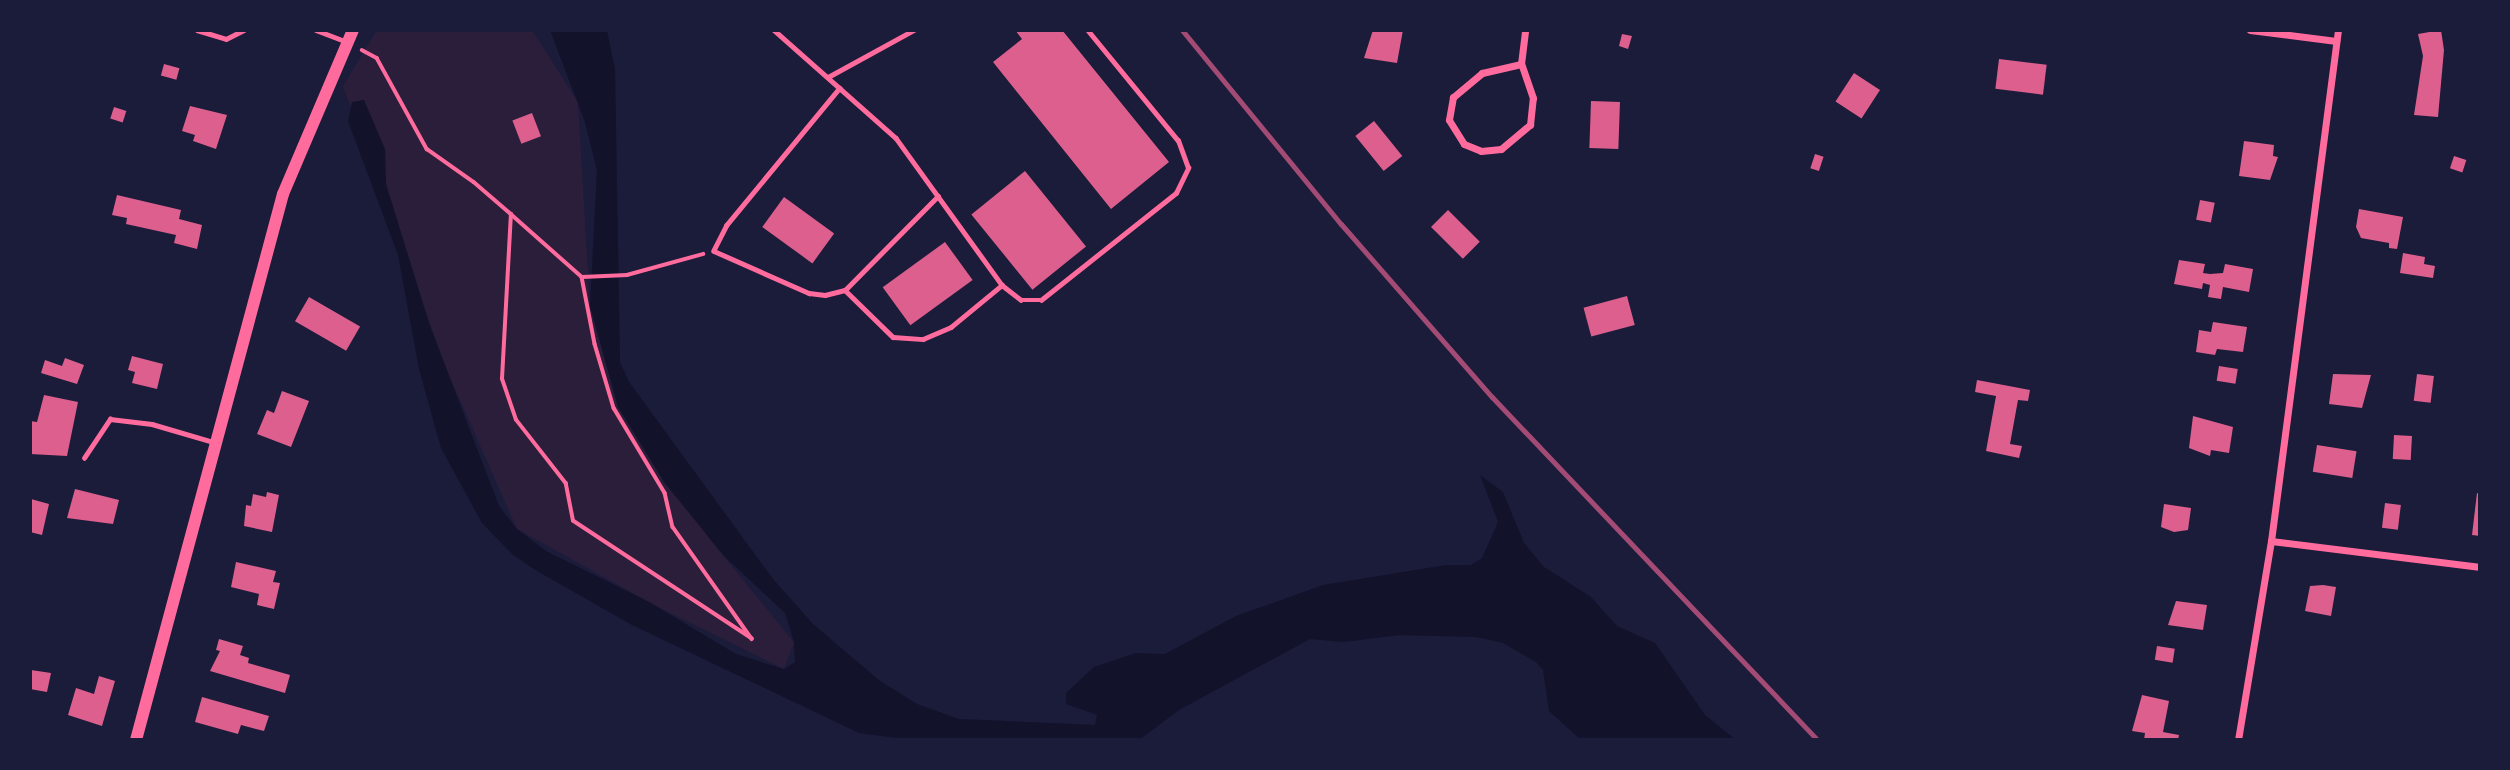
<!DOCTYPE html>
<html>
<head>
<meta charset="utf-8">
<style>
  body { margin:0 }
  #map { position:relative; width:2510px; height:770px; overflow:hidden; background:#1b1b3a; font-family:Karla,sans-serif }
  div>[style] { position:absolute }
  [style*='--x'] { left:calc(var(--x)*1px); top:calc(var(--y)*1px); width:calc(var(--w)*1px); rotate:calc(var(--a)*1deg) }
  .green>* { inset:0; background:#2a1e3b }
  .water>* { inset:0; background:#12122b }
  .building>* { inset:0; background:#dd5f8e; transform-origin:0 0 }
  .path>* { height:3.5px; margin:-1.75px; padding:0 1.75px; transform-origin:1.75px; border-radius:1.75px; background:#ff6b9d }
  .service>* { height:4.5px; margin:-2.25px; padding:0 2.25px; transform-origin:2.25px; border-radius:2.25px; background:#ff6b9d }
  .minor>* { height:7px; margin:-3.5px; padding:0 3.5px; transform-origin:3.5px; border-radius:3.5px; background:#ff6b9d }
  .secondary>* { height:12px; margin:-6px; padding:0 6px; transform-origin:6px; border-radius:6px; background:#ff6b9d }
  .rail>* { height:5px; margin:-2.5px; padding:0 2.5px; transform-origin:2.5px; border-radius:2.5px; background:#a44b75 }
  span { translate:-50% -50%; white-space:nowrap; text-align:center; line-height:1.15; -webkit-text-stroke:6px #1b1b3a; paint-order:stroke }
  .frame { position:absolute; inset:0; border:32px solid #1b1b3a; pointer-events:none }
</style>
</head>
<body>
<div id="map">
  <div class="green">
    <i style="clip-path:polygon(377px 30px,532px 30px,578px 102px,590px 306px,618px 407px,712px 542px,794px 642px,784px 669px,658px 607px,517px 529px,448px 373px,343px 86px)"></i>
  </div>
  <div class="water">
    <i style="clip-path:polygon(550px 30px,607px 31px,615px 69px,620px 362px,629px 382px,773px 579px,813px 624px,880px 681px,917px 704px,959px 719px,1095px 725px,1097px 715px,1066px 704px,1066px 693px,1094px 667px,1136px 653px,1165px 654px,1236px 616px,1323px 585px,1446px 565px,1471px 565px,1482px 558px,1498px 522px,1480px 475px,1503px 492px,1524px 543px,1544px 567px,1591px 597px,1617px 626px,1655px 643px,1705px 715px,1736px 740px,1581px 740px,1549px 711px,1543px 670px,1536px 662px,1503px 643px,1476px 637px,1400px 635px,1344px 642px,1310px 639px,1179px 710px,1139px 740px,911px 740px,859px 733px,632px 625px,537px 571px,513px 555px,482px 523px,441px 448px,419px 369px,398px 255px,348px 121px,352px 102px,364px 100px,385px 149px,386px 184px,430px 326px,499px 506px,517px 529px,546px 551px,649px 602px,736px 654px,784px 669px,795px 662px,794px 642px,785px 613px,724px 556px,664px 482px,618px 407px,590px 306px,597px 170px,585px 122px)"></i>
  </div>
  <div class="building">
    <i style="clip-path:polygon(1015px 30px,1062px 30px,1169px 162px,1111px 209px,993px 62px,1022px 39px)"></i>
    <i style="clip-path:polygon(1373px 30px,1403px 30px,1397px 63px,1364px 58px)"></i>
    <i style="clip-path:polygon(2441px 30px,2444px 50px,2438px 117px,2414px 115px,2423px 56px,2418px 34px)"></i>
    <i style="clip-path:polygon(1622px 34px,1632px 36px,1628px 49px,1619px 46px)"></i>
    <i style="left:1999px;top:59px;width:48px;height:30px;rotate:7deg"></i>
    <i style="left:164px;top:64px;width:16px;height:12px;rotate:15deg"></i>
    <i style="left:1854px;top:73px;width:31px;height:34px;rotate:33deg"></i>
    <i style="left:1591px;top:101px;width:29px;height:47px;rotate:2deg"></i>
    <i style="clip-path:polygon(190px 106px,227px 115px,216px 149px,193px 141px,195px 135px,182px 131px)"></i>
    <i style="left:114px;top:107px;width:13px;height:12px;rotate:18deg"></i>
    <i style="left:532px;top:113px;width:25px;height:21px;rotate:69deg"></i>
    <i style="left:1374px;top:121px;width:45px;height:24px;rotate:51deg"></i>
    <i style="clip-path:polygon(2244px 141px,2274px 145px,2273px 156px,2278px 157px,2270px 180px,2239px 176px)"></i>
    <i style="left:1815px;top:154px;width:9px;height:15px;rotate:18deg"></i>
    <i style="left:2454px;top:156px;width:13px;height:13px;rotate:18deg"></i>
    <i style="left:1025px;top:171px;width:97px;height:69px;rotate:51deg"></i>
    <i style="clip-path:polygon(117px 195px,181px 210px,179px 219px,202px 225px,197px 249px,174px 243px,176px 235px,126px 224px,127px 218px,112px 215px)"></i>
    <i style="left:784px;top:197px;width:62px;height:37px;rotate:36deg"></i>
    <i style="left:2200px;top:200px;width:15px;height:20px;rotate:11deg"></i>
    <i style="clip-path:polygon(2359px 209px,2403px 217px,2397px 249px,2389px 248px,2389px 243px,2361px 238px,2356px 227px)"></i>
    <i style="left:1448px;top:210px;width:45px;height:24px;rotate:45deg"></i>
    <i style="left:945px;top:242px;width:47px;height:77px;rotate:54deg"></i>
    <i style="clip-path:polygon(2403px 253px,2425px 257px,2424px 264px,2435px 266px,2433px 278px,2400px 273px)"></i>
    <i style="clip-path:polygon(2179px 260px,2205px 264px,2203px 273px,2210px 274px,2223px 273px,2225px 264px,2253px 269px,2249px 292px,2223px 287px,2221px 299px,2208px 297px,2210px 285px,2203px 283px,2202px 289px,2174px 284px)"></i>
    <i style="left:1627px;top:296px;width:30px;height:45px;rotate:75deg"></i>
    <i style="left:309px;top:297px;width:59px;height:28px;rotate:30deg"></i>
    <i style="clip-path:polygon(2213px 322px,2247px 327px,2243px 352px,2217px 349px,2215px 355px,2196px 352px,2199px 330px,2211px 332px)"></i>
    <i style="clip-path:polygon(132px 356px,163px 364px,157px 389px,132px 383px,135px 372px,128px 370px)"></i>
    <i style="clip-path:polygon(65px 358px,84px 365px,77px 384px,41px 373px,45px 360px,62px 366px)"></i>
    <i style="left:2219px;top:366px;width:19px;height:15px;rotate:9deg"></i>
    <i style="clip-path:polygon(2333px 374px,2371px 375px,2362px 408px,2329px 404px)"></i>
    <i style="left:2417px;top:374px;width:17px;height:27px;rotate:7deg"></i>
    <i style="clip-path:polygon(1977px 380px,2030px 390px,2028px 401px,2018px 400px,2010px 444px,2022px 446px,2019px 458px,1986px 451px,1996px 396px,1975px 392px)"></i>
    <i style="clip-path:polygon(282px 391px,309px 401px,291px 447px,257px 434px,267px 410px,274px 413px)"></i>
    <i style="clip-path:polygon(44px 395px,78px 402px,67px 456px,30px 454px,30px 421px,37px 422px)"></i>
    <i style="clip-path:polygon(2193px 416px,2233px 427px,2229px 453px,2211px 450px,2210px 456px,2189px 448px)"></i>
    <i style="left:2394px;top:435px;width:18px;height:24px;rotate:3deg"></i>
    <i style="left:2317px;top:445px;width:40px;height:27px;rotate:9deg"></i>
    <i style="clip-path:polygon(75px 489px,119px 500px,113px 524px,67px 518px)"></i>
    <i style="clip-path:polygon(267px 492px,279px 495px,272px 532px,244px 526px,246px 505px,251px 506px,253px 494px,266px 497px)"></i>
    <i style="clip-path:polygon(2477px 493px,2480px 494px,2480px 536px,2472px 535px)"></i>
    <i style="clip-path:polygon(31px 499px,49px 504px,42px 535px,30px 532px)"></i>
    <i style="left:2385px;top:503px;width:16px;height:25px;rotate:7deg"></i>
    <i style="clip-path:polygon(2164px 504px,2191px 508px,2188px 530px,2174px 532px,2161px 527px)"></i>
    <i style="clip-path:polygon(236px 562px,276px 571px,273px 582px,280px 583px,274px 609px,257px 605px,259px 594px,231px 587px)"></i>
    <i style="clip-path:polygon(2323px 585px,2336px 587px,2331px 616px,2305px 611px,2310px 586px)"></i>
    <i style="clip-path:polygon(2176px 601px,2207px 605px,2203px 630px,2168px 625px)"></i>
    <i style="clip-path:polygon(219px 639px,243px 646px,240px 655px,249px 658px,248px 663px,290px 675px,285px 693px,210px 671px,220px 651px,216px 650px)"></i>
    <i style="left:2157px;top:646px;width:18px;height:14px;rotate:9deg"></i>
    <i style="clip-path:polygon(31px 670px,51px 673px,47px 692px,30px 689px)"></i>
    <i style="clip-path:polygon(99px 676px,115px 681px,102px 726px,68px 715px,76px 688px,94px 694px)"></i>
    <i style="clip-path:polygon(2142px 695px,2169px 701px,2163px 732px,2179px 735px,2178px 740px,2144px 740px,2145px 733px,2132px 731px)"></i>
    <i style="clip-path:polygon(202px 697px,269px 716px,264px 731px,241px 725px,238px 734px,195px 722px)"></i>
  </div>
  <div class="path">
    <i style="--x:362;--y:50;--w:17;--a:28"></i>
    <i style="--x:377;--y:58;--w:104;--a:61.2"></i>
    <i style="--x:427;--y:149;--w:57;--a:35.1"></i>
    <i style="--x:474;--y:182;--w:49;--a:40.9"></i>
    <i style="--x:511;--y:214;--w:95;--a:41.6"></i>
    <i style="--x:582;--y:277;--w:68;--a:79"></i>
    <i style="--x:595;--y:344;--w:67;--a:73.5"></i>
    <i style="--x:614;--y:408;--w:99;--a:59"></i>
    <i style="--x:665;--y:493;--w:35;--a:77"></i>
    <i style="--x:673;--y:527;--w:137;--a:54.8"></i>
    <i style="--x:752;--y:639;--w:214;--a:-146.6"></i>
    <i style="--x:573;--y:521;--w:38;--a:-101"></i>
    <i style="--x:566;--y:484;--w:81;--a:-128"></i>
    <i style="--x:516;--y:420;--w:43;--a:-108.9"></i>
    <i style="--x:502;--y:379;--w:165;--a:-86.9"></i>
    <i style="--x:582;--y:277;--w:45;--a:-2.5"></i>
    <i style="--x:627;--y:275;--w:79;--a:-15.4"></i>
  </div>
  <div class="service">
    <i style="--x:197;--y:30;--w:30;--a:17"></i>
    <i style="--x:226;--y:39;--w:20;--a:-27"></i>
    <i style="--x:316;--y:30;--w:31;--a:21"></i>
    <i style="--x:774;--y:30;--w:163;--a:41.5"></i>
    <i style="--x:896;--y:138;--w:181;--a:54.2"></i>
    <i style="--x:1002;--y:285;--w:24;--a:38"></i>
    <i style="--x:1021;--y:300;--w:20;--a:0"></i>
    <i style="--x:1041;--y:300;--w:172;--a:-38.4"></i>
    <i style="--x:1176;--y:193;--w:28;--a:-64"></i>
    <i style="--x:1188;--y:168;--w:29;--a:-110"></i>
    <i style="--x:1178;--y:141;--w:144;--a:-129.3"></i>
    <i style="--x:828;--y:77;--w:98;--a:-28.7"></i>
    <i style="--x:840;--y:88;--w:178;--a:129.5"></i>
    <i style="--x:727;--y:225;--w:29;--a:117"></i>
    <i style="--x:714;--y:251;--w:104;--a:23.9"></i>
    <i style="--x:809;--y:293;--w:16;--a:7"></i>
    <i style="--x:825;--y:295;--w:21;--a:-14"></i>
    <i style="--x:845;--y:290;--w:132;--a:-45.3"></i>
    <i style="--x:845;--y:290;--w:67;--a:44.4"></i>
    <i style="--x:893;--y:337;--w:30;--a:4"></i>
    <i style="--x:923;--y:339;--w:30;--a:-23"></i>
    <i style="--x:951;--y:327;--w:66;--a:-39.5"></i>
    <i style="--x:84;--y:458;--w:47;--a:-56.3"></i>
    <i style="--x:110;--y:419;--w:42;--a:6.8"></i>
    <i style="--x:152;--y:424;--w:64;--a:16.4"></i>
  </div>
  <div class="minor">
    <i style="--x:2250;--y:30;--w:87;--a:7.3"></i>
    <i style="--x:1521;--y:64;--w:40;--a:167"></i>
    <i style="--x:1482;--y:73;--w:38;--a:140"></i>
    <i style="--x:1453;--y:97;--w:23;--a:100"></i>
    <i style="--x:1449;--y:120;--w:28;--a:58"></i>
    <i style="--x:1464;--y:144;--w:18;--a:22"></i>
    <i style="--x:1481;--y:151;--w:20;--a:-6"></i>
    <i style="--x:1501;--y:149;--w:38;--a:-40"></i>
    <i style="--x:1530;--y:125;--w:27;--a:-84"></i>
    <i style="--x:1533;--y:98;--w:36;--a:-109"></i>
    <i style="--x:1521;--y:64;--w:34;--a:-83"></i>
    <i style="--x:2271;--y:541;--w:211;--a:7.1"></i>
    <i style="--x:2238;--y:740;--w:202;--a:-80.6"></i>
    <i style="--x:2271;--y:541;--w:515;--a:-82.53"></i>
  </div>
  <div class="secondary">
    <i style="--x:136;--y:740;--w:565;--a:-74.93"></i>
    <i style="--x:283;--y:194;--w:178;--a:-66.9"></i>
  </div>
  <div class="rail">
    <i style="--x:1182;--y:30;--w:251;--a:50.7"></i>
    <i style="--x:1341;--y:224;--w:230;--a:48.9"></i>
    <i style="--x:1492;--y:397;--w:473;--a:46.5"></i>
  </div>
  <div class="frame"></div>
</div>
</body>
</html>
